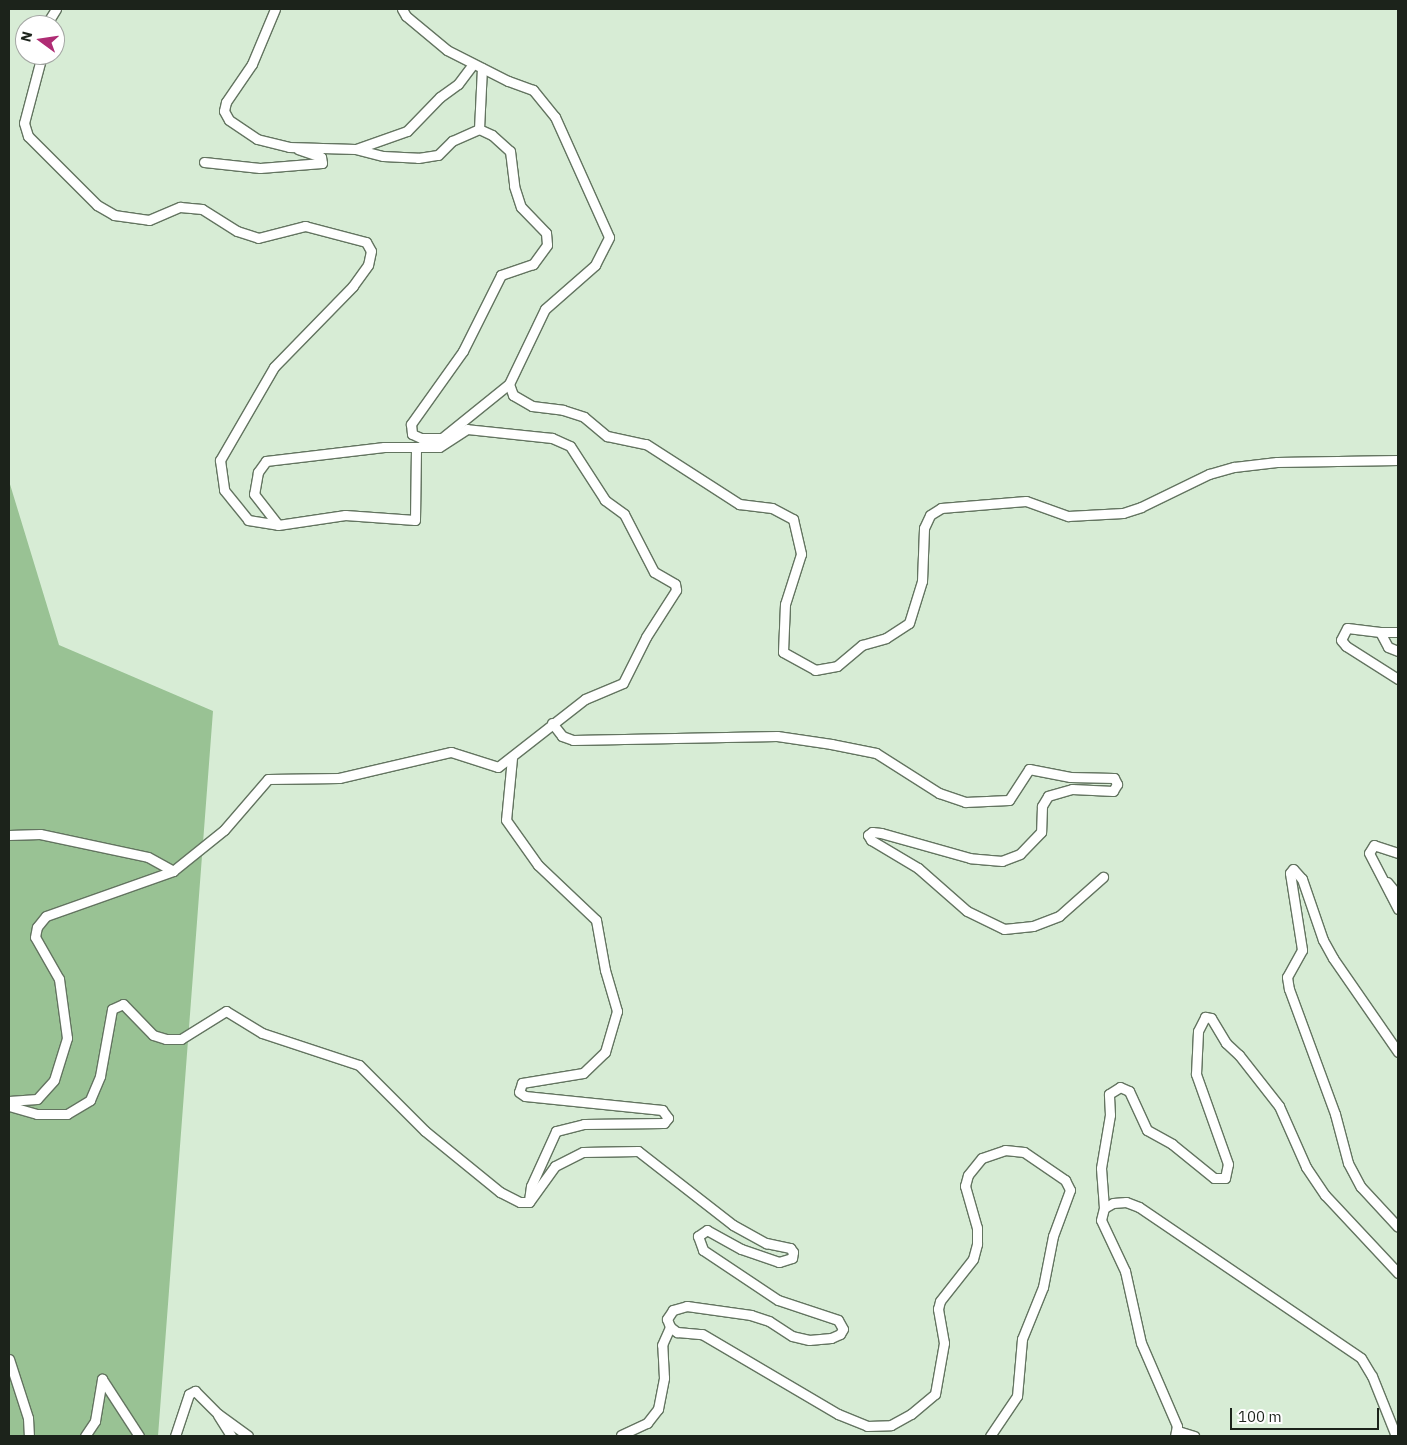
<!DOCTYPE html>
<html>
<head>
<meta charset="utf-8">
<style>
  body { margin:0 }
  #map { position:relative; width:1407px; height:1445px; overflow:hidden; background:#d7ecd5; font-family:"IBM Plex Sans",sans-serif }
  div>[style] { position:absolute }
  [style*='--x'] { left:calc(var(--x)*1px); top:calc(var(--y)*1px); width:calc(var(--w)*1px); rotate:calc(var(--a)*1deg) }
  .green>* { inset:0; background:#99c294 }
  .roads { filter:drop-shadow(1px 0 #637460) drop-shadow(-1px 0 #637460) drop-shadow(0 1px #637460) drop-shadow(0 -1px #637460) }
  .street>* { height:9px; margin:-4.5px; padding:0 4.5px; transform-origin:4.5px; border-radius:4.5px; background:#fff }
  span { translate:-50% -50%; white-space:nowrap; text-align:center; line-height:1.15; -webkit-text-stroke:5px #fff; paint-order:stroke }
  .frame { position:absolute; inset:0; border:10px solid #1c231b; pointer-events:none }
  .north { position:absolute; left:15px; top:15px; width:50px; height:50px; box-sizing:border-box; background:#fff; border:1px solid #a4a7a4; border-radius:50%; rotate:284deg; font-size:14px; font-weight:700; line-height:20px; text-align:center; color:#1c231b }
  .north::after { content:''; display:block; margin:auto; width:18px; height:22px; background:#af2c74; clip-path:polygon(50% 0,100% 100%,50% 72%,0 100%) }
  .scale { position:absolute; left:1230px; top:1408px; width:149px; height:22px; box-sizing:border-box; border:2px solid #1c231b; border-top:0; padding-left:6px; font-size:15px; line-height:18px; white-space:nowrap; color:#1c231b; -webkit-text-stroke:4px #fff; paint-order:stroke }
</style>
</head>
<body>
<div id="map">
  <div class="green">
    <i style="clip-path:polygon(9px 481px,59px 645px,213px 711px,158px 1436px,9px 1436px)"></i>
  </div>
  <div class="roads">
    <div class="street">
      <i style="--x:275;--y:9;--w:60;--a:112.7"></i>
      <i style="--x:252;--y:64;--w:46;--a:124.4"></i>
      <i style="--x:226;--y:102;--w:9;--a:103"></i>
      <i style="--x:224;--y:111;--w:10;--a:61"></i>
      <i style="--x:229;--y:120;--w:34;--a:34"></i>
      <i style="--x:257;--y:139;--w:33;--a:14"></i>
      <i style="--x:289;--y:147;--w:66;--a:1.7"></i>
      <i style="--x:355;--y:149;--w:29;--a:14"></i>
      <i style="--x:383;--y:156;--w:35;--a:3"></i>
      <i style="--x:418;--y:158;--w:20;--a:-9"></i>
      <i style="--x:438;--y:155;--w:20;--a:-45"></i>
      <i style="--x:452;--y:141;--w:30;--a:-24"></i>
      <i style="--x:479;--y:129;--w:14;--a:25"></i>
      <i style="--x:492;--y:135;--w:24;--a:42"></i>
      <i style="--x:510;--y:151;--w:35;--a:83"></i>
      <i style="--x:514;--y:186;--w:22;--a:72"></i>
      <i style="--x:521;--y:207;--w:36;--a:46"></i>
      <i style="--x:546;--y:233;--w:12;--a:85"></i>
      <i style="--x:547;--y:245;--w:24;--a:126"></i>
      <i style="--x:533;--y:264;--w:34;--a:161"></i>
      <i style="--x:501;--y:275;--w:85;--a:116.6"></i>
      <i style="--x:463;--y:351;--w:90;--a:125.5"></i>
      <i style="--x:411;--y:424;--w:10;--a:84"></i>
      <i style="--x:412;--y:434;--w:10;--a:24"></i>
      <i style="--x:421;--y:438;--w:21;--a:0"></i>
      <i style="--x:442;--y:438;--w:86;--a:-38.9"></i>
      <i style="--x:509;--y:384;--w:83;--a:-64.4"></i>
      <i style="--x:545;--y:309;--w:67;--a:-41.3"></i>
      <i style="--x:595;--y:265;--w:31;--a:-63"></i>
      <i style="--x:609;--y:237;--w:132;--a:-114.2"></i>
      <i style="--x:555;--y:117;--w:35;--a:-129"></i>
      <i style="--x:533;--y:90;--w:27;--a:-160"></i>
      <i style="--x:508;--y:81;--w:68;--a:-153.1"></i>
      <i style="--x:447;--y:50;--w:53;--a:-140.3"></i>
      <i style="--x:406;--y:16;--w:8;--a:-120"></i>
      <i style="--x:46;--y:25;--w:19;--a:-58"></i>
      <i style="--x:42;--y:55;--w:70;--a:104.8"></i>
      <i style="--x:24;--y:123;--w:14;--a:73"></i>
      <i style="--x:28;--y:136;--w:98;--a:45"></i>
      <i style="--x:97;--y:205;--w:20;--a:30"></i>
      <i style="--x:114;--y:215;--w:35;--a:8"></i>
      <i style="--x:149;--y:220;--w:34;--a:-23"></i>
      <i style="--x:180;--y:207;--w:22;--a:5"></i>
      <i style="--x:202;--y:209;--w:41;--a:32.2"></i>
      <i style="--x:237;--y:231;--w:22;--a:18"></i>
      <i style="--x:258;--y:238;--w:49;--a:-14.3"></i>
      <i style="--x:305;--y:226;--w:63;--a:14.7"></i>
      <i style="--x:366;--y:242;--w:10;--a:61"></i>
      <i style="--x:371;--y:251;--w:14;--a:102"></i>
      <i style="--x:368;--y:265;--w:26;--a:126"></i>
      <i style="--x:353;--y:286;--w:113;--a:134.3"></i>
      <i style="--x:274;--y:367;--w:108;--a:120.1"></i>
      <i style="--x:220;--y:460;--w:30;--a:82"></i>
      <i style="--x:224;--y:490;--w:38;--a:51"></i>
      <i style="--x:248;--y:520;--w:30;--a:9"></i>
      <i style="--x:479;--y:129;--w:61;--a:-87.2"></i>
      <i style="--x:356;--y:149;--w:54;--a:-19.4"></i>
      <i style="--x:407;--y:131;--w:47;--a:-45.9"></i>
      <i style="--x:440;--y:97;--w:22;--a:-36"></i>
      <i style="--x:458;--y:84;--w:25;--a:-53"></i>
      <i style="--x:204;--y:162;--w:56;--a:6.1"></i>
      <i style="--x:260;--y:168;--w:62;--a:-4.6"></i>
      <i style="--x:322;--y:163;--w:6;--a:-99"></i>
      <i style="--x:321;--y:157;--w:24;--a:-161"></i>
      <i style="--x:509;--y:384;--w:12;--a:70"></i>
      <i style="--x:513;--y:395;--w:22;--a:30"></i>
      <i style="--x:532;--y:406;--w:31;--a:7"></i>
      <i style="--x:563;--y:410;--w:22;--a:18"></i>
      <i style="--x:584;--y:417;--w:30;--a:40"></i>
      <i style="--x:607;--y:436;--w:40;--a:12"></i>
      <i style="--x:646;--y:444;--w:111;--a:32.8"></i>
      <i style="--x:739;--y:504;--w:33;--a:7"></i>
      <i style="--x:772;--y:508;--w:24;--a:28"></i>
      <i style="--x:793;--y:519;--w:36;--a:77"></i>
      <i style="--x:801;--y:554;--w:52;--a:107.7"></i>
      <i style="--x:785;--y:604;--w:48;--a:92.4"></i>
      <i style="--x:783;--y:652;--w:37;--a:29"></i>
      <i style="--x:815;--y:670;--w:22;--a:-10"></i>
      <i style="--x:837;--y:666;--w:33;--a:-40"></i>
      <i style="--x:862;--y:645;--w:25;--a:-16"></i>
      <i style="--x:886;--y:638;--w:27;--a:-33"></i>
      <i style="--x:909;--y:623;--w:44;--a:-72.8"></i>
      <i style="--x:922;--y:581;--w:53;--a:-87.8"></i>
      <i style="--x:924;--y:528;--w:14;--a:-65"></i>
      <i style="--x:930;--y:515;--w:13;--a:-32"></i>
      <i style="--x:941;--y:508;--w:85;--a:-4.7"></i>
      <i style="--x:1026;--y:501;--w:45;--a:19.7"></i>
      <i style="--x:1068;--y:516;--w:55;--a:-3.1"></i>
      <i style="--x:1123;--y:513;--w:19;--a:-18"></i>
      <i style="--x:1141;--y:507;--w:76;--a:-25.9"></i>
      <i style="--x:1209;--y:474;--w:26;--a:-16"></i>
      <i style="--x:1234;--y:467;--w:43;--a:-6.6"></i>
      <i style="--x:1277;--y:462;--w:121;--a:-0.9"></i>
      <i style="--x:1380;--y:632;--w:33;--a:-173"></i>
      <i style="--x:1347;--y:628;--w:13;--a:117"></i>
      <i style="--x:1341;--y:640;--w:8;--a:50"></i>
      <i style="--x:1346;--y:646;--w:62;--a:32.4"></i>
      <i style="--x:1398;--y:632;--w:18;--a:180"></i>
      <i style="--x:1380;--y:632;--w:17;--a:62"></i>
      <i style="--x:1388;--y:647;--w:11;--a:22"></i>
      <i style="--x:552;--y:723;--w:16;--a:52"></i>
      <i style="--x:562;--y:736;--w:12;--a:20"></i>
      <i style="--x:573;--y:740;--w:204;--a:-1.1"></i>
      <i style="--x:777;--y:736;--w:55;--a:8.4"></i>
      <i style="--x:831;--y:744;--w:46;--a:11.3"></i>
      <i style="--x:876;--y:753;--w:75;--a:32.4"></i>
      <i style="--x:939;--y:793;--w:28;--a:19"></i>
      <i style="--x:965;--y:802;--w:44;--a:-2.6"></i>
      <i style="--x:1009;--y:800;--w:37;--a:-57"></i>
      <i style="--x:1029;--y:769;--w:42;--a:11"></i>
      <i style="--x:1070;--y:777;--w:44;--a:1.3"></i>
      <i style="--x:1114;--y:778;--w:7;--a:63"></i>
      <i style="--x:1117;--y:784;--w:8;--a:120"></i>
      <i style="--x:1113;--y:791;--w:41;--a:-177.2"></i>
      <i style="--x:1072;--y:789;--w:25;--a:164"></i>
      <i style="--x:1048;--y:796;--w:12;--a:121"></i>
      <i style="--x:1042;--y:806;--w:26;--a:92"></i>
      <i style="--x:1041;--y:832;--w:30;--a:134"></i>
      <i style="--x:1020;--y:854;--w:19;--a:159"></i>
      <i style="--x:1002;--y:861;--w:32;--a:-175"></i>
      <i style="--x:970;--y:858;--w:92;--a:-164.3"></i>
      <i style="--x:881;--y:833;--w:9;--a:-174"></i>
      <i style="--x:872;--y:832;--w:5;--a:143"></i>
      <i style="--x:868;--y:835;--w:6;--a:59"></i>
      <i style="--x:871;--y:840;--w:55;--a:30.8"></i>
      <i style="--x:918;--y:868;--w:65;--a:41.3"></i>
      <i style="--x:967;--y:911;--w:41;--a:25.9"></i>
      <i style="--x:1004;--y:929;--w:29;--a:-6"></i>
      <i style="--x:1033;--y:926;--w:28;--a:-21"></i>
      <i style="--x:1059;--y:916;--w:59;--a:-41.6"></i>
      <i style="--x:512;--y:758;--w:62;--a:95.5"></i>
      <i style="--x:506;--y:820;--w:55;--a:54.6"></i>
      <i style="--x:538;--y:865;--w:80;--a:43.5"></i>
      <i style="--x:596;--y:920;--w:51;--a:79.8"></i>
      <i style="--x:605;--y:970;--w:43;--a:73.7"></i>
      <i style="--x:617;--y:1011;--w:43;--a:106.3"></i>
      <i style="--x:605;--y:1052;--w:30;--a:136"></i>
      <i style="--x:583;--y:1073;--w:62;--a:170.7"></i>
      <i style="--x:522;--y:1083;--w:9;--a:108"></i>
      <i style="--x:519;--y:1092;--w:7;--a:34"></i>
      <i style="--x:525;--y:1096;--w:138;--a:5.8"></i>
      <i style="--x:662;--y:1110;--w:10;--a:53"></i>
      <i style="--x:668;--y:1118;--w:6;--a:129"></i>
      <i style="--x:664;--y:1123;--w:80;--a:179.3"></i>
      <i style="--x:584;--y:1124;--w:29;--a:166"></i>
      <i style="--x:556;--y:1131;--w:60;--a:114.4"></i>
      <i style="--x:531;--y:1186;--w:15;--a:98"></i>
      <i style="--x:9;--y:835;--w:31;--a:-2"></i>
      <i style="--x:40;--y:834;--w:110;--a:12"></i>
      <i style="--x:148;--y:857;--w:29;--a:29"></i>
      <i style="--x:1398;--y:853;--w:25;--a:-162"></i>
      <i style="--x:1374;--y:845;--w:9;--a:122"></i>
      <i style="--x:1369;--y:853;--w:63;--a:62.6"></i>
      <i style="--x:1387;--y:882;--w:17;--a:50"></i>
      <i style="--x:1398;--y:1052;--w:114;--a:-124.7"></i>
      <i style="--x:1333;--y:958;--w:21;--a:-119"></i>
      <i style="--x:1323;--y:940;--w:65;--a:-109"></i>
      <i style="--x:1302;--y:879;--w:13;--a:-132"></i>
      <i style="--x:1293;--y:869;--w:5;--a:127"></i>
      <i style="--x:1290;--y:873;--w:78;--a:81.1"></i>
      <i style="--x:1302;--y:950;--w:31;--a:119"></i>
      <i style="--x:1287;--y:977;--w:12;--a:81"></i>
      <i style="--x:1289;--y:989;--w:133;--a:69.8"></i>
      <i style="--x:1335;--y:1114;--w:51;--a:75.1"></i>
      <i style="--x:1348;--y:1163;--w:27;--a:62"></i>
      <i style="--x:1361;--y:1187;--w:54;--a:47.2"></i>
      <i style="--x:9;--y:1101;--w:28;--a:-4"></i>
      <i style="--x:37;--y:1099;--w:25;--a:-48"></i>
      <i style="--x:54;--y:1080;--w:44;--a:-72.8"></i>
      <i style="--x:67;--y:1038;--w:60;--a:-97.7"></i>
      <i style="--x:59;--y:979;--w:48;--a:-119.7"></i>
      <i style="--x:35;--y:937;--w:10;--a:-79"></i>
      <i style="--x:37;--y:927;--w:14;--a:-51"></i>
      <i style="--x:46;--y:916;--w:135;--a:-19.5"></i>
      <i style="--x:173;--y:871;--w:65;--a:-38.8"></i>
      <i style="--x:224;--y:830;--w:67;--a:-49.2"></i>
      <i style="--x:268;--y:779;--w:71;--a:-0.8"></i>
      <i style="--x:339;--y:778;--w:115;--a:-13.1"></i>
      <i style="--x:451;--y:752;--w:49;--a:17.7"></i>
      <i style="--x:498;--y:767;--w:110;--a:-38"></i>
      <i style="--x:585;--y:699;--w:41;--a:-22.8"></i>
      <i style="--x:623;--y:683;--w:51;--a:-63.4"></i>
      <i style="--x:646;--y:637;--w:56;--a:-57.4"></i>
      <i style="--x:676;--y:590;--w:6;--a:-99"></i>
      <i style="--x:675;--y:584;--w:24;--a:-150"></i>
      <i style="--x:654;--y:572;--w:65;--a:-117.3"></i>
      <i style="--x:624;--y:514;--w:24;--a:-144"></i>
      <i style="--x:605;--y:500;--w:64;--a:-122.9"></i>
      <i style="--x:570;--y:446;--w:20;--a:-156"></i>
      <i style="--x:552;--y:438;--w:85;--a:-174"></i>
      <i style="--x:467;--y:429;--w:33;--a:147"></i>
      <i style="--x:439;--y:447;--w:55;--a:180"></i>
      <i style="--x:384;--y:447;--w:119;--a:173.2"></i>
      <i style="--x:266;--y:461;--w:14;--a:126"></i>
      <i style="--x:258;--y:472;--w:22;--a:100"></i>
      <i style="--x:254;--y:494;--w:39;--a:52"></i>
      <i style="--x:278;--y:525;--w:68;--a:-8.5"></i>
      <i style="--x:345;--y:515;--w:70;--a:4.1"></i>
      <i style="--x:415;--y:520;--w:71;--a:-89.2"></i>
      <i style="--x:9;--y:1106;--w:29;--a:16"></i>
      <i style="--x:37;--y:1114;--w:30;--a:0"></i>
      <i style="--x:67;--y:1114;--w:27;--a:-31"></i>
      <i style="--x:90;--y:1100;--w:26;--a:-67"></i>
      <i style="--x:100;--y:1076;--w:68;--a:-79.8"></i>
      <i style="--x:112;--y:1009;--w:12;--a:-24"></i>
      <i style="--x:123;--y:1004;--w:43;--a:45.9"></i>
      <i style="--x:153;--y:1035;--w:14;--a:17"></i>
      <i style="--x:166;--y:1039;--w:15;--a:0"></i>
      <i style="--x:181;--y:1039;--w:53;--a:-31.9"></i>
      <i style="--x:226;--y:1011;--w:42;--a:31.4"></i>
      <i style="--x:262;--y:1033;--w:102;--a:18.3"></i>
      <i style="--x:359;--y:1065;--w:93;--a:45"></i>
      <i style="--x:425;--y:1131;--w:97;--a:39.1"></i>
      <i style="--x:500;--y:1192;--w:22;--a:27"></i>
      <i style="--x:520;--y:1202;--w:9;--a:0"></i>
      <i style="--x:529;--y:1202;--w:44;--a:-54.2"></i>
      <i style="--x:555;--y:1166;--w:31;--a:-27"></i>
      <i style="--x:583;--y:1152;--w:55;--a:-1"></i>
      <i style="--x:638;--y:1151;--w:120;--a:37.9"></i>
      <i style="--x:733;--y:1225;--w:38;--a:29"></i>
      <i style="--x:766;--y:1243;--w:25;--a:12"></i>
      <i style="--x:790;--y:1248;--w:5;--a:53"></i>
      <i style="--x:793;--y:1252;--w:6;--a:99"></i>
      <i style="--x:792;--y:1258;--w:14;--a:163"></i>
      <i style="--x:779;--y:1262;--w:40;--a:-161.1"></i>
      <i style="--x:741;--y:1249;--w:39;--a:-151"></i>
      <i style="--x:707;--y:1230;--w:11;--a:146"></i>
      <i style="--x:698;--y:1236;--w:15;--a:70"></i>
      <i style="--x:703;--y:1250;--w:90;--a:33.7"></i>
      <i style="--x:778;--y:1300;--w:63;--a:18.4"></i>
      <i style="--x:838;--y:1320;--w:10;--a:61"></i>
      <i style="--x:843;--y:1329;--w:6;--a:121"></i>
      <i style="--x:840;--y:1334;--w:10;--a:156"></i>
      <i style="--x:831;--y:1338;--w:22;--a:175"></i>
      <i style="--x:809;--y:1340;--w:17;--a:-167"></i>
      <i style="--x:792;--y:1336;--w:27;--a:-147"></i>
      <i style="--x:769;--y:1321;--w:19;--a:-162"></i>
      <i style="--x:751;--y:1315;--w:65;--a:-172"></i>
      <i style="--x:687;--y:1306;--w:15;--a:164"></i>
      <i style="--x:673;--y:1310;--w:11;--a:124"></i>
      <i style="--x:667;--y:1319;--w:9;--a:69"></i>
      <i style="--x:670;--y:1327;--w:9;--a:36"></i>
      <i style="--x:677;--y:1332;--w:25;--a:5"></i>
      <i style="--x:702;--y:1334;--w:158;--a:30.5"></i>
      <i style="--x:838;--y:1414;--w:31;--a:22"></i>
      <i style="--x:867;--y:1426;--w:24;--a:-2"></i>
      <i style="--x:891;--y:1425;--w:23;--a:-29"></i>
      <i style="--x:911;--y:1414;--w:31;--a:-40"></i>
      <i style="--x:935;--y:1394;--w:52;--a:-80"></i>
      <i style="--x:944;--y:1343;--w:35;--a:-100"></i>
      <i style="--x:938;--y:1309;--w:8;--a:-76"></i>
      <i style="--x:940;--y:1301;--w:53;--a:-51.8"></i>
      <i style="--x:973;--y:1259;--w:16;--a:-75"></i>
      <i style="--x:977;--y:1244;--w:16;--a:-90"></i>
      <i style="--x:977;--y:1228;--w:44;--a:-105.9"></i>
      <i style="--x:965;--y:1186;--w:11;--a:-75"></i>
      <i style="--x:968;--y:1175;--w:22;--a:-51"></i>
      <i style="--x:982;--y:1158;--w:24;--a:-19"></i>
      <i style="--x:1005;--y:1150;--w:19;--a:6"></i>
      <i style="--x:1024;--y:1152;--w:50;--a:34.3"></i>
      <i style="--x:1065;--y:1180;--w:11;--a:63"></i>
      <i style="--x:1070;--y:1190;--w:49;--a:110.3"></i>
      <i style="--x:1053;--y:1236;--w:52;--a:101.1"></i>
      <i style="--x:1043;--y:1287;--w:56;--a:112"></i>
      <i style="--x:1022;--y:1339;--w:57;--a:95"></i>
      <i style="--x:1017;--y:1396;--w:48;--a:124"></i>
      <i style="--x:1104;--y:1208;--w:40;--a:-94.3"></i>
      <i style="--x:1101;--y:1168;--w:54;--a:-80.4"></i>
      <i style="--x:1110;--y:1115;--w:21;--a:-93"></i>
      <i style="--x:1109;--y:1094;--w:13;--a:-32"></i>
      <i style="--x:1120;--y:1087;--w:10;--a:24"></i>
      <i style="--x:1129;--y:1091;--w:43;--a:65.2"></i>
      <i style="--x:1147;--y:1130;--w:29;--a:29"></i>
      <i style="--x:1172;--y:1144;--w:54;--a:39"></i>
      <i style="--x:1214;--y:1178;--w:11;--a:0"></i>
      <i style="--x:1225;--y:1178;--w:14;--a:-78"></i>
      <i style="--x:1228;--y:1164;--w:96;--a:-109.6"></i>
      <i style="--x:1196;--y:1074;--w:43;--a:-87.3"></i>
      <i style="--x:1198;--y:1031;--w:16;--a:-63"></i>
      <i style="--x:1205;--y:1017;--w:6;--a:9"></i>
      <i style="--x:1211;--y:1018;--w:29;--a:59"></i>
      <i style="--x:1226;--y:1043;--w:18;--a:43"></i>
      <i style="--x:1239;--y:1055;--w:65;--a:51.9"></i>
      <i style="--x:1279;--y:1106;--w:67;--a:66.1"></i>
      <i style="--x:1306;--y:1167;--w:34;--a:56"></i>
      <i style="--x:1325;--y:1195;--w:107;--a:46.9"></i>
      <i style="--x:9;--y:1359;--w:62;--a:72.1"></i>
      <i style="--x:28;--y:1418;--w:18;--a:87"></i>
      <i style="--x:218;--y:1415;--w:25;--a:58"></i>
      <i style="--x:1178;--y:1431;--w:17;--a:17"></i>
      <i style="--x:621;--y:1435;--w:29;--a:-25"></i>
      <i style="--x:647;--y:1423;--w:18;--a:-52"></i>
      <i style="--x:658;--y:1409;--w:32;--a:-79"></i>
      <i style="--x:664;--y:1378;--w:33;--a:-93"></i>
      <i style="--x:662;--y:1345;--w:20;--a:-66"></i>
      <i style="--x:85;--y:1436;--w:18;--a:-56"></i>
      <i style="--x:95;--y:1421;--w:43;--a:-80.5"></i>
      <i style="--x:102;--y:1379;--w:68;--a:57"></i>
      <i style="--x:175;--y:1436;--w:44;--a:-71.6"></i>
      <i style="--x:189;--y:1394;--w:7;--a:-27"></i>
      <i style="--x:195;--y:1391;--w:33;--a:45"></i>
      <i style="--x:218;--y:1414;--w:37;--a:36"></i>
      <i style="--x:1175;--y:1436;--w:10;--a:-79"></i>
      <i style="--x:1177;--y:1426;--w:90;--a:-113.4"></i>
      <i style="--x:1141;--y:1343;--w:74;--a:-102.5"></i>
      <i style="--x:1125;--y:1271;--w:56;--a:-115.2"></i>
      <i style="--x:1101;--y:1220;--w:12;--a:-76"></i>
      <i style="--x:1104;--y:1208;--w:10;--a:-29"></i>
      <i style="--x:1113;--y:1203;--w:13;--a:-4"></i>
      <i style="--x:1126;--y:1202;--w:14;--a:21"></i>
      <i style="--x:1139;--y:1207;--w:268;--a:34.2"></i>
      <i style="--x:1361;--y:1358;--w:21;--a:59"></i>
      <i style="--x:1372;--y:1376;--w:65;--a:68.2"></i>
    </div>
  </div>
  <div class="frame"></div>
  <div class="north">N</div>
  <div class="scale">100 m</div>
</div>
</body>
</html>
